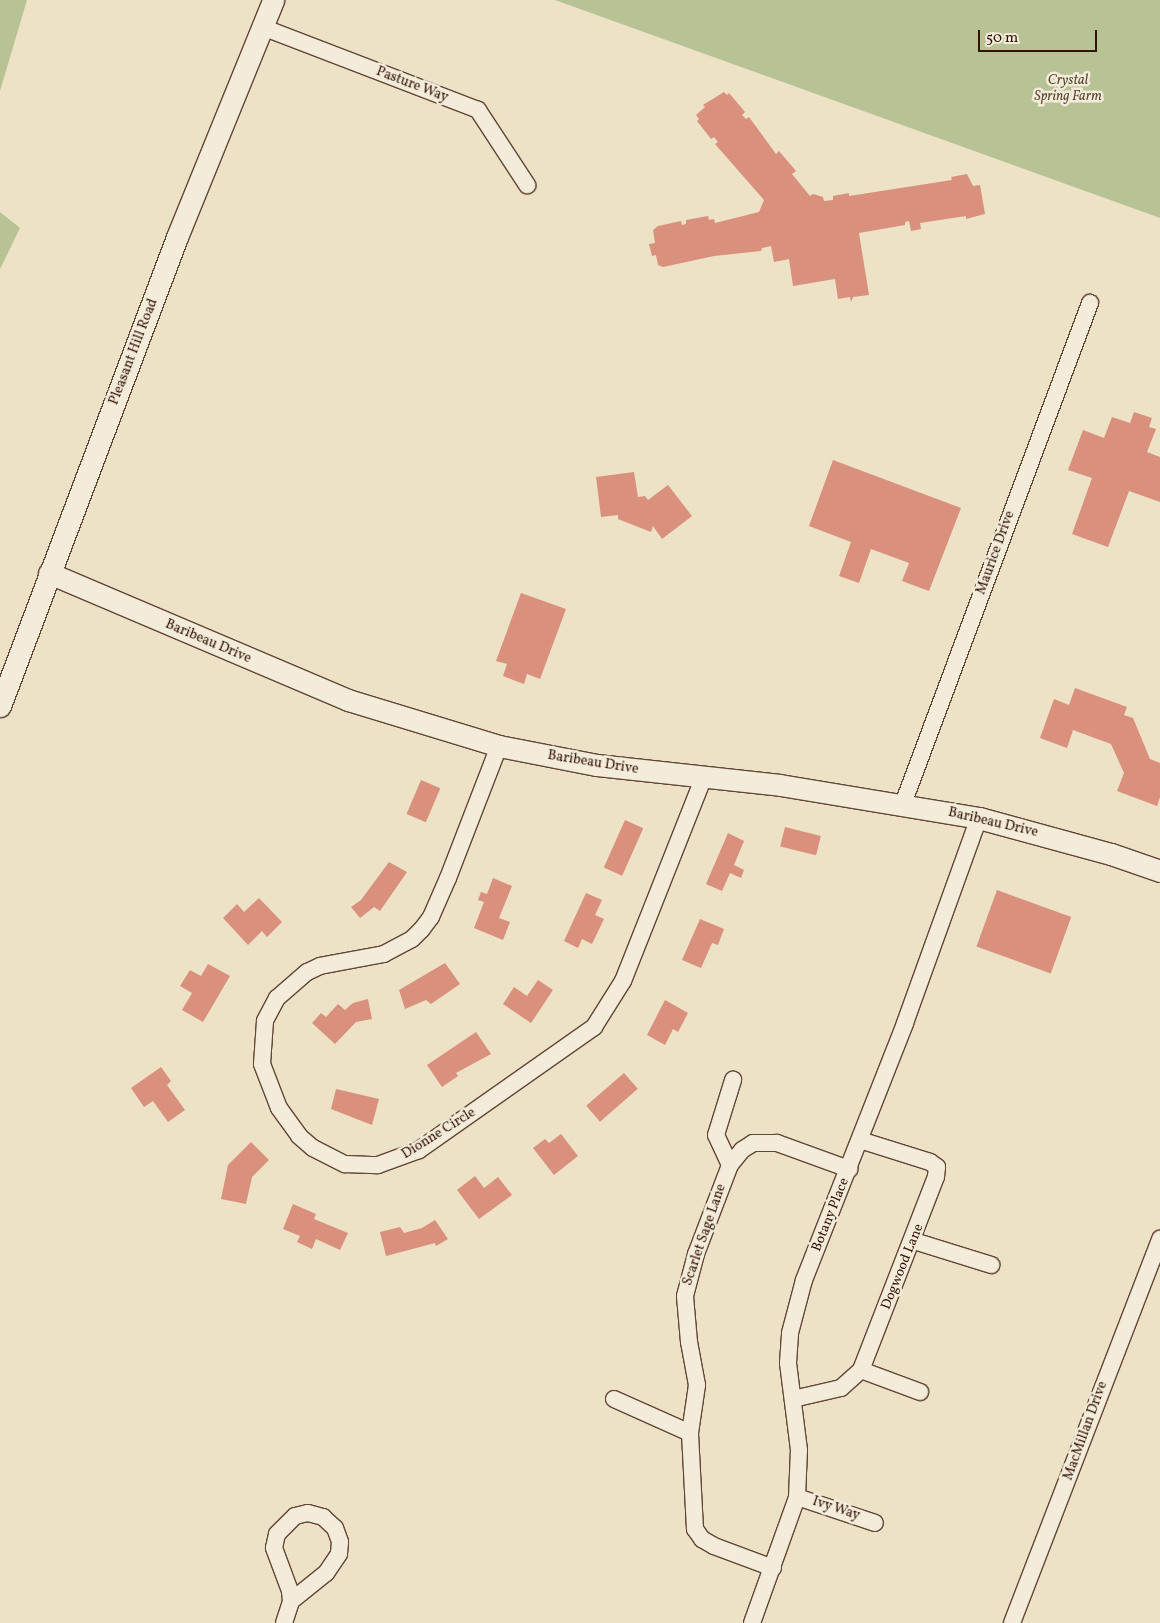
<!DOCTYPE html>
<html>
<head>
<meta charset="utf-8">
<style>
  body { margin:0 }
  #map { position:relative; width:1160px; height:1623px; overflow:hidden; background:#ede1c6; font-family:Vollkorn,serif }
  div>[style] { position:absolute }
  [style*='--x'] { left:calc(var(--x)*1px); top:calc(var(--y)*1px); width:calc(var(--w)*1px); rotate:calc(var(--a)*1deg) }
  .green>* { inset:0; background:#b8c395 }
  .building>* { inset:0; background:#d9907d; transform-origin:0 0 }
  .roads { filter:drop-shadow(1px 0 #624636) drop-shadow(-1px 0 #624636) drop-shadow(0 1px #624636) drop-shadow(0 -1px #624636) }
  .minor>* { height:16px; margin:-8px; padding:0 8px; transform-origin:8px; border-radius:8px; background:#f3ecda }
  .tertiary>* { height:21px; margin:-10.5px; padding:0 10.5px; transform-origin:10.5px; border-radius:10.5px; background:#f3ecda }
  span { translate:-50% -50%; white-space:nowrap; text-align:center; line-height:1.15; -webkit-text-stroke:5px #f3ecda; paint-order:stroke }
  .park-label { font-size:14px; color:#5b4831; font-style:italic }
  .street-label { font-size:14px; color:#331306 }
  .scale { position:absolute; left:978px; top:30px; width:119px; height:22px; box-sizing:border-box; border:2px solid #331306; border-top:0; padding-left:6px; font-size:15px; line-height:18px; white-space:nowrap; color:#331306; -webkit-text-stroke:4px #f3ecda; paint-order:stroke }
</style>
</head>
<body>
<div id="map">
  <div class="green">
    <i style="clip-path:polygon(0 0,27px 0,0 91px)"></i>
    <i style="clip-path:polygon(555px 0,1160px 0,1160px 218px)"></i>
    <i style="clip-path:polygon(0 212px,20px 228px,0 269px)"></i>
  </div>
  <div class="building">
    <i style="clip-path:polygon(724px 92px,727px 95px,729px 93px,745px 112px,742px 115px,746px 119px,749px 117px,776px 154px,779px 151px,796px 171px,792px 174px,810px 196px,813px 194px,823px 197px,824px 201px,833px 200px,833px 196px,849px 193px,849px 196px,952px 180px,951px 177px,967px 174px,973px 186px,980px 185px,985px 214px,966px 219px,966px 216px,920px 223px,921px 229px,911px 231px,909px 221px,905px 222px,905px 225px,859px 233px,869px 295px,853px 297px,851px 302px,850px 297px,838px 299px,835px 279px,793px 286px,789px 259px,774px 262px,771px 246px,762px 248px,761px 251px,714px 256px,663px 267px,658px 265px,656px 255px,652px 256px,649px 244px,655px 243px,653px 230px,658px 226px,681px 221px,682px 225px,686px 224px,686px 220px,708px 216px,709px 220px,714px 219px,715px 223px,759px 212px,764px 200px,715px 144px,718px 142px,714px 137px,711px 139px,697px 121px,699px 119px,696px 115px,705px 107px,703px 105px)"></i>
    <i style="clip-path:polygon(1134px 412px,1152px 418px,1149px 427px,1156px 429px,1147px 452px,1160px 457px,1160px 502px,1129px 491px,1108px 547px,1072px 534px,1092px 478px,1068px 470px,1083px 430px,1104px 438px,1112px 417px,1130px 423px)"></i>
    <i style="clip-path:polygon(833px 460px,961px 508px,929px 591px,902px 581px,909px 563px,871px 549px,859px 583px,839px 576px,851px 542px,809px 526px)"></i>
    <i style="clip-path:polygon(634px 472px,638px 497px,645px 496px,648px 500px,668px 485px,692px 516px,662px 539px,653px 526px,651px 532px,618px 519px,618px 515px,601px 517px,596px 477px)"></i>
    <i style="clip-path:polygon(521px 593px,566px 609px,540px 679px,527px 674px,524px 684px,503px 676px,507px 664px,496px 661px)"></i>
    <i style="clip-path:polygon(1075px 688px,1127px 707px,1124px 715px,1133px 718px,1150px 759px,1160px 763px,1160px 797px,1157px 806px,1117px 791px,1124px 773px,1111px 744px,1073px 730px,1067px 748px,1040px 738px,1054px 699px,1069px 705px)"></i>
    <i style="left:421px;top:780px;width:21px;height:37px;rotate:23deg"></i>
    <i style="left:625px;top:820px;width:20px;height:52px;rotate:24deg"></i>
    <i style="left:785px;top:827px;width:37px;height:20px;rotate:14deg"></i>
    <i style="clip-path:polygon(728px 833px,744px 841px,734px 865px,744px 870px,741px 878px,730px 873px,722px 891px,706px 884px)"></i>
    <i style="clip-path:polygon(389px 862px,407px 872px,380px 911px,374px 907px,360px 918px,351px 907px,361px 900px)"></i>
    <i style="clip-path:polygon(493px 878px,512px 886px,499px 918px,510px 922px,503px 940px,474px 928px,484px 902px,478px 900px,481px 892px,487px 894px)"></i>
    <i style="left:997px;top:890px;width:79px;height:60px;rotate:20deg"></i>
    <i style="clip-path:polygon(586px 893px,602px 900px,595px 915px,604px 919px,592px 944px,582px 939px,578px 948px,564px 941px)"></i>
    <i style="clip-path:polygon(259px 898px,282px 922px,267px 937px,262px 931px,248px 945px,223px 918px,237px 904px,244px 912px)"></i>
    <i style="clip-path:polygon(700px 919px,724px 929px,718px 945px,712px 943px,701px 968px,682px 960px)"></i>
    <i style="clip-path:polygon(445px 963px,460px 984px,431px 1004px,426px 1000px,405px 1009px,399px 990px)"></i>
    <i style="clip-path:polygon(208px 964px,230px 976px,203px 1022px,182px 1010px,192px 993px,180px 986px,190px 970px,201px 976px)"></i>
    <i style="clip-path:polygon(538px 980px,553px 990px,531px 1023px,503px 1004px,514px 987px,527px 996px)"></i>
    <i style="clip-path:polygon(368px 999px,372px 1019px,356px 1022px,335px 1044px,312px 1023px,321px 1013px,326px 1017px,338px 1004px,345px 1010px,353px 1003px)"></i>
    <i style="clip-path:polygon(665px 1000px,688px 1013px,678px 1032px,673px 1029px,665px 1045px,647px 1035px)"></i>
    <i style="clip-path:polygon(476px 1032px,491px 1054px,456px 1073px,458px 1076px,442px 1087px,427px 1065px)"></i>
    <i style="clip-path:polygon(161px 1067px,171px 1081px,167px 1085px,185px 1110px,168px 1122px,153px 1101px,144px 1107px,131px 1088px)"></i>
    <i style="left:624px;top:1073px;width:21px;height:50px;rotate:49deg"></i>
    <i style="clip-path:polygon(336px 1089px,379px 1099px,372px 1125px,331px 1109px)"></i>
    <i style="clip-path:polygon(561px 1134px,578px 1156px,554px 1175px,533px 1148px,545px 1139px,549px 1143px)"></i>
    <i style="clip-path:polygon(251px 1142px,269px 1160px,252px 1177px,246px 1204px,221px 1199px,228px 1165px)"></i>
    <i style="clip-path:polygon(475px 1176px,484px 1188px,498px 1177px,512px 1195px,479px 1219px,457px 1190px)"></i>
    <i style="clip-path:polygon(293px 1204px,316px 1214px,314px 1219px,348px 1233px,340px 1250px,316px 1239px,312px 1249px,297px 1242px,300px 1236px,283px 1229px)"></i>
    <i style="clip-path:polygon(435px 1220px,448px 1239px,436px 1246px,435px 1243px,386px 1256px,380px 1232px,400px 1227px,404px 1233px,422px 1228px)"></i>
  </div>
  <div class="roads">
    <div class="minor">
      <i style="--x:262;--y:27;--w:231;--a:21"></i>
      <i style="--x:478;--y:110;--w:90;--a:56.8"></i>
      <i style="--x:499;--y:746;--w:142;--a:111.1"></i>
      <i style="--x:448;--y:878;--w:43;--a:113.6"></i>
      <i style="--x:431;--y:917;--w:15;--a:127"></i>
      <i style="--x:422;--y:929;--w:14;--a:135"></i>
      <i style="--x:412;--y:939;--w:32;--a:152"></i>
      <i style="--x:384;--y:954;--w:65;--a:169.4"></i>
      <i style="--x:320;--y:966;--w:14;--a:155"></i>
      <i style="--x:307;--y:972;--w:40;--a:139"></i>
      <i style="--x:277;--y:998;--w:26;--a:118"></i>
      <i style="--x:265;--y:1021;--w:43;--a:94"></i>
      <i style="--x:262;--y:1064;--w:47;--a:68.9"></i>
      <i style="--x:279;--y:1108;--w:34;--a:54"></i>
      <i style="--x:299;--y:1136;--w:18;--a:41"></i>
      <i style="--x:313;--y:1148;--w:36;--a:27"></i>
      <i style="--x:345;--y:1164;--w:33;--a:2"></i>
      <i style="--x:378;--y:1165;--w:44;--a:-20.1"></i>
      <i style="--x:419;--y:1150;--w:214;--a:-35.1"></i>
      <i style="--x:594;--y:1027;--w:54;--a:-57.8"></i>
      <i style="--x:623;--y:981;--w:220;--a:-68.4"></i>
      <i style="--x:903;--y:804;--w:535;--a:-69.53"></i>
      <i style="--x:730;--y:1165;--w:33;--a:-115"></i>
      <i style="--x:716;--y:1135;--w:58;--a:-72.8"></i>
      <i style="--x:914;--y:1241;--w:81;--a:17.3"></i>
      <i style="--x:861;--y:1370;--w:63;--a:20.4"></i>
      <i style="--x:614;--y:1399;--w:83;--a:24.1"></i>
      <i style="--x:793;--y:1399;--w:49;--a:-12.9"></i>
      <i style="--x:841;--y:1388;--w:27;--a:-42"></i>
      <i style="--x:861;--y:1370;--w:207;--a:-68.8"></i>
      <i style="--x:936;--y:1177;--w:10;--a:-84"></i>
      <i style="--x:937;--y:1167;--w:9;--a:-144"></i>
      <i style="--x:930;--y:1162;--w:73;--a:-162.6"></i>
      <i style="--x:797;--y:1497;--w:82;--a:18.4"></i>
      <i style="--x:773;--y:1568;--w:63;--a:-159.6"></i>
      <i style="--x:714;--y:1546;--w:14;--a:-150"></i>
      <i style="--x:702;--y:1539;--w:12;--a:-125"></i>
      <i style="--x:695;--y:1529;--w:96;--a:-93"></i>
      <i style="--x:690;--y:1433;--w:49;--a:-81.7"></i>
      <i style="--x:697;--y:1385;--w:44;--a:-100.5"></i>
      <i style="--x:689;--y:1342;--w:46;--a:-95"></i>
      <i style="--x:685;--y:1296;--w:43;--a:-75.3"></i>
      <i style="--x:696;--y:1254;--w:95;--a:-69.1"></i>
      <i style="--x:730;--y:1165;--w:19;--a:-51"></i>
      <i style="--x:742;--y:1150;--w:13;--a:-32"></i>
      <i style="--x:753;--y:1143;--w:24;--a:0"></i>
      <i style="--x:777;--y:1143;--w:77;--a:19.9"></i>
      <i style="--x:284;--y:1623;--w:23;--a:-72"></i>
      <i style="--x:291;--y:1601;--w:10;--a:-96"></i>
      <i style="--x:290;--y:1591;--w:46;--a:-110.4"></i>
      <i style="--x:274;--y:1548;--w:14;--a:-78"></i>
      <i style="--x:277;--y:1534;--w:25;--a:-45"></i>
      <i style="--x:295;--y:1516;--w:13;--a:-13"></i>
      <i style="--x:308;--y:1513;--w:16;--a:15"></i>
      <i style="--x:323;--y:1517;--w:16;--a:43"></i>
      <i style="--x:335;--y:1528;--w:15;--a:70"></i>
      <i style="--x:340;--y:1542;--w:12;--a:95"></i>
      <i style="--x:339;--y:1554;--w:23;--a:124"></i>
      <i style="--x:326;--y:1573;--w:45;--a:141.3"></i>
      <i style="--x:752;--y:1623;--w:134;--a:-70.3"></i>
      <i style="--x:797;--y:1497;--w:47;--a:-87.6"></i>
      <i style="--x:799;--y:1450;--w:88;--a:-97.2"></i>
      <i style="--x:788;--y:1363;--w:30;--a:-86"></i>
      <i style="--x:790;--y:1333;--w:55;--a:-75.2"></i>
      <i style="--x:804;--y:1280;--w:276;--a:-68.5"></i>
      <i style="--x:905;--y:1023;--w:218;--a:-70.2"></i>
      <i style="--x:1012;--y:1623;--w:412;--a:-68.9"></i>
    </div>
    <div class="tertiary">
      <i style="--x:49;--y:573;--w:325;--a:23"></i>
      <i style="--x:348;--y:700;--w:158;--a:16.9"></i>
      <i style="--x:499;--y:746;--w:100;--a:11"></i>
      <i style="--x:597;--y:765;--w:184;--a:6.2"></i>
      <i style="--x:780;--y:785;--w:202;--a:9.4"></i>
      <i style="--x:979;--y:818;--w:137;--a:15.3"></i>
      <i style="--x:1111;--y:854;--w:52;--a:19.1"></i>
      <i style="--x:0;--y:706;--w:501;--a:-69.32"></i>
      <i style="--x:177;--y:237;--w:256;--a:-67.9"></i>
    </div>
  </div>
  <div class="park-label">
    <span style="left:1068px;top:89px">Crystal<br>Spring Farm</span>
  </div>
  <div class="street-label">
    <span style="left:412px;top:85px;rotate:21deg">Pasture Way</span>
    <span style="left:134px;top:352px;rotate:-69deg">Pleasant Hill Road</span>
    <span style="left:996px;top:553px;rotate:-70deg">Maurice Drive</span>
    <span style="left:208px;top:642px;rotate:23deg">Baribeau Drive</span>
    <span style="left:593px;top:763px;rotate:9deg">Baribeau Drive</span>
    <span style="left:993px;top:823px;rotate:13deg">Baribeau Drive</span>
    <span style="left:439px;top:1134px;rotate:-32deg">Dionne Circle</span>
    <span style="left:831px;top:1215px;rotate:-68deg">Botany Place</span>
    <span style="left:705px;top:1235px;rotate:-71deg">Scarlet Sage Lane</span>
    <span style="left:903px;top:1267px;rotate:-68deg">Dogwood Lane</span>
    <span style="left:1086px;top:1431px;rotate:-70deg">MacMillan Drive</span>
    <span style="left:836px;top:1509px;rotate:18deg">Ivy Way</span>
  </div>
  <div class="scale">50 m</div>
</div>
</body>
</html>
